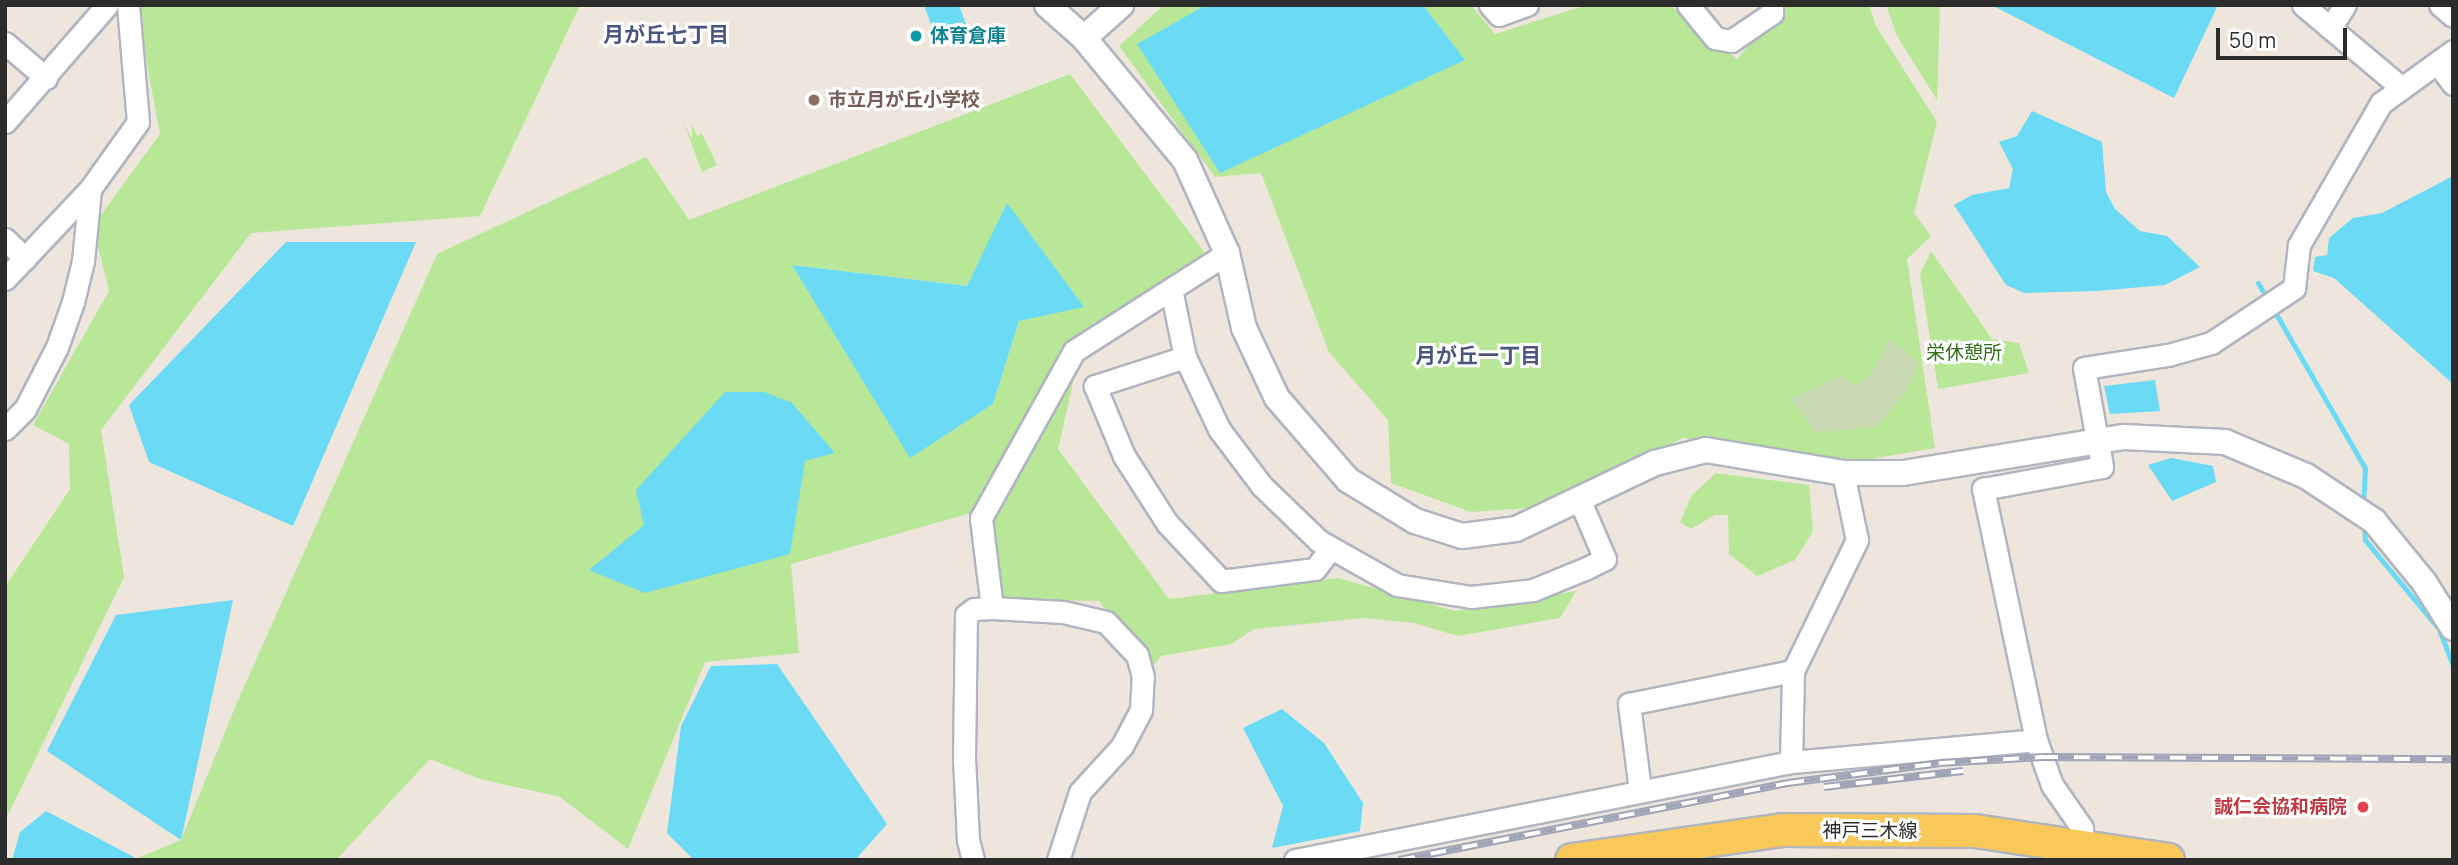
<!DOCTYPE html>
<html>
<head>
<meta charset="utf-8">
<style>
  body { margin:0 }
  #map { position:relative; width:2458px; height:865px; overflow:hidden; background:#eee6dd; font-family:Manrope,"Noto Sans JP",sans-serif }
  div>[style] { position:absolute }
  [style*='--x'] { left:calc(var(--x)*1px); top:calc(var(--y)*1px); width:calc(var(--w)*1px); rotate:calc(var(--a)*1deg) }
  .green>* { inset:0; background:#b8e797 }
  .cemetery>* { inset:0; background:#c8d9b3 }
  .water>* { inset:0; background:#6bdaf5 }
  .stream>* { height:5px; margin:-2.5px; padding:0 2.5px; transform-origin:2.5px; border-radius:2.5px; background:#6bdaf5 }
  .roads { filter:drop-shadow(2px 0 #b1b5c0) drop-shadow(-2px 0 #b1b5c0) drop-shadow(0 2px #b1b5c0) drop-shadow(0 -2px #b1b5c0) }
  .minor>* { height:21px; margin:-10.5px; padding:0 10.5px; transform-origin:10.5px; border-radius:10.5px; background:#fff }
  .tertiary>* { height:24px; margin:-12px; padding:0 12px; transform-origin:12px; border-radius:12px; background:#fff }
  .primary>* { height:32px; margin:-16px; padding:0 16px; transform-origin:16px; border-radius:16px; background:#f8c858 }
  .rail>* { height:8px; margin-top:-4px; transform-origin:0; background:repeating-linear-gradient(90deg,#fff 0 16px,#9fa4b7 0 32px); box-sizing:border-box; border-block:2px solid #9fa4b7 }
  .dots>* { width:19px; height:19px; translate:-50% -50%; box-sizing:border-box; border:4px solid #fff; border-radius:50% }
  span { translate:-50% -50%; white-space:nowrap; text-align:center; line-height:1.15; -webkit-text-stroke:6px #fff; paint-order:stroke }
  .culture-label { font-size:19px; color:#0d838f; font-weight:700 }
  .left { translate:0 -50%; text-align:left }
  .education-label { font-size:19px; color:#785e54; font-weight:700 }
  .park-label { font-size:19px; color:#2f6e16 }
  .health-label { font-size:19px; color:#be3a42; font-weight:700 }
  .right { translate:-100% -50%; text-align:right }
  .street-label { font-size:19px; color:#2c2c2c }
  .neighbourhood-label { font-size:21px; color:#49577f; font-weight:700 }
  .frame { position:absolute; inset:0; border:7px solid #2c2c2c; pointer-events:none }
  .scale { position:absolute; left:2216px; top:28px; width:131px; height:32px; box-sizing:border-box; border:4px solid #2c2c2c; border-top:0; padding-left:9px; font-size:21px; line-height:24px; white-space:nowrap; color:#2c2c2c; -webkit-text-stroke:5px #fff; paint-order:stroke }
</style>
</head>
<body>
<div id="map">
  <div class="green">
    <i style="clip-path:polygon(136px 5px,580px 5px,480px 216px,251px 233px,101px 430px,124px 577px,5px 821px,5px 587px,70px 489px,69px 444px,33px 425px,109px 291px,93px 226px,160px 134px)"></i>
    <i style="clip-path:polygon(1164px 5px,1471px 5px,1495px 34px,1587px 5px,1670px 5px,1737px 59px,1773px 18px,1777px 5px,1869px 5px,1876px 26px,1937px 122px,1914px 213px,1931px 236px,1907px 259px,1935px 448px,1853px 462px,1683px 438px,1545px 507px,1471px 512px,1391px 483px,1388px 420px,1329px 352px,1261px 173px,1215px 177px,1119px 46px)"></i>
    <i style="clip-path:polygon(1886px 5px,1940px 5px,1937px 100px,1897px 36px)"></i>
    <i style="clip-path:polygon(evenodd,1070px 74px,1208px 257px,1065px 346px,978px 511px,791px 564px,799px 653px,705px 662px,628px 849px,560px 797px,480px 779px,430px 759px,336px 860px,133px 860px,181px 840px,236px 705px,437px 254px,646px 157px,689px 220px,1070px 74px,1007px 203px,1019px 321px,993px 404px,793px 265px,968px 286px,1007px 203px,1070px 74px,792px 403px,834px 453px,805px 460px,590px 570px,792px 403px)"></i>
    <i style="clip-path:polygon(683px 121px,692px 139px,692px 124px,697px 136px,702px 134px,717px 165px,702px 172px)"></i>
    <i style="clip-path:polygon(1931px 251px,1992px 339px,2019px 343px,2029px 373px,1938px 389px,1920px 274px)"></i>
    <i style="clip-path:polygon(1078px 361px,1058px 449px,1169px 599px,1338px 578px,1455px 611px,1576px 591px,1560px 618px,1458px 636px,1414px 623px,1363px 618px,1254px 629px,1231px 644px,1161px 656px,1143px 677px,1100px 601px,995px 599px,990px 518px,1025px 468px)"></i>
    <i style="clip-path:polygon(1716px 473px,1809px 485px,1813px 531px,1795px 560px,1757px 576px,1729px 554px,1728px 515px,1715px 515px,1691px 529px,1680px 522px,1692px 495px)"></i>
  </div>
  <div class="cemetery">
    <i style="clip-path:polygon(1890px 339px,1919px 363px,1907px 390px,1877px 426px,1816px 433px,1791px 399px,1842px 375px,1855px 387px,1873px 371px)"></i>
  </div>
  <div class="water">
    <i style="clip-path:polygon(924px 5px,959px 5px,967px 27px,936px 38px)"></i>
    <i style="clip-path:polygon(1206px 5px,1423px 5px,1465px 60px,1220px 173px,1137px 44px)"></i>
    <i style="clip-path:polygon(1991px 5px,2218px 5px,2174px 98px)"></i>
    <i style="clip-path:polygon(2032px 111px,2102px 142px,2106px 192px,2115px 209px,2140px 231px,2167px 236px,2200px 267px,2165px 285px,2097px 291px,2024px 293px,2006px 285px,1954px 205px,1972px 195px,2009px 188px,2013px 169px,1999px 142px,2017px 136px)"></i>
    <i style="clip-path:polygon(2453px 176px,2453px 384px,2334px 278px,2313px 271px,2315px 257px,2327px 255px,2329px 238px,2353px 218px,2382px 213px)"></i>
    <i style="clip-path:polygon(1007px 203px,1084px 307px,1019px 321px,993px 404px,910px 458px,792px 265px,967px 286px)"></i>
    <i style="clip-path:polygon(286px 242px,416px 242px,293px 526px,149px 462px,129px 405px)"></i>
    <i style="clip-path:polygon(2155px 380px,2160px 411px,2110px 414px,2104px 386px)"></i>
    <i style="clip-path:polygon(725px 392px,764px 392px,792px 403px,835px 453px,805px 461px,790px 554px,645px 593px,589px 570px,644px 525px,636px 490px)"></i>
    <i style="clip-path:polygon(2171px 458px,2213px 466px,2216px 482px,2172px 501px,2148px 465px)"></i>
    <i style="clip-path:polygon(233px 600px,181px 840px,47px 751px,116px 615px)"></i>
    <i style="clip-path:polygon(777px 664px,887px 824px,855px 860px,694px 860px,667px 833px,681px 726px,711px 666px)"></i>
    <i style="clip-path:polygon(1282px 709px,1324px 743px,1363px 803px,1360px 831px,1272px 848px,1283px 806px,1243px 728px)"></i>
    <i style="clip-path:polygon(46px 811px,134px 857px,133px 860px,12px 860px,20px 832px)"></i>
  </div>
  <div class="stream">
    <i style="--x:2258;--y:283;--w:17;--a:59"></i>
    <i style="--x:2272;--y:307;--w:186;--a:60"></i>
    <i style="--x:2365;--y:468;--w:38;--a:93"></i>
    <i style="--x:2364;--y:523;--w:17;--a:87"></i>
    <i style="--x:2365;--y:540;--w:116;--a:50.3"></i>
    <i style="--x:2439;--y:629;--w:40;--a:69"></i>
  </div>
  <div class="roads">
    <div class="minor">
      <i style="--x:1490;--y:5;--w:13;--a:48"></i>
      <i style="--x:1499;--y:15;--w:30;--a:-20"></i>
      <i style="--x:1688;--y:5;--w:43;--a:50.7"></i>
      <i style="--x:1715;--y:38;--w:16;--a:11"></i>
      <i style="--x:1731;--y:41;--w:50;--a:-34.3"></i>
      <i style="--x:1772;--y:13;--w:8;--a:-90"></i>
      <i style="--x:2303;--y:5;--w:129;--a:40"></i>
      <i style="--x:2440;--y:5;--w:17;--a:40"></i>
      <i style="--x:2330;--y:28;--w:27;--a:-57"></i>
      <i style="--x:5;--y:43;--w:54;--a:40.5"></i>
      <i style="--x:2438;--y:64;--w:25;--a:53"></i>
      <i style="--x:5;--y:122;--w:155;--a:-48.9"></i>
      <i style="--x:5;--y:239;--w:28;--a:44"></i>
      <i style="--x:5;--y:279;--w:124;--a:-46.6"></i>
      <i style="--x:1171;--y:289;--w:69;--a:78.4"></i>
      <i style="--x:1185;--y:357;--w:80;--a:64.7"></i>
      <i style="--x:1219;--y:429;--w:71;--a:53"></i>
      <i style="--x:1262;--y:486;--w:79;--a:44"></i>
      <i style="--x:1319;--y:541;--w:90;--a:29.4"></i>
      <i style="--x:1397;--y:585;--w:75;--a:9.2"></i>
      <i style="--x:1471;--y:597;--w:62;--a:-6.4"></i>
      <i style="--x:1533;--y:590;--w:58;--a:-22.2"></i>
      <i style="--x:1587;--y:568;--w:20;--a:-27"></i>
      <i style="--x:1605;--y:559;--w:65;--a:-113.4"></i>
      <i style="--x:1185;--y:357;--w:95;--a:162.1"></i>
      <i style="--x:1095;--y:386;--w:76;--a:67.5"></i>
      <i style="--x:1124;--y:456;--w:80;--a:57.3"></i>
      <i style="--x:1167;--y:523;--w:79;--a:47"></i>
      <i style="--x:1221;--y:581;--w:95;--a:-7.3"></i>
      <i style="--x:1315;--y:569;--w:26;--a:-53"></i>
      <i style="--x:5;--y:429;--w:28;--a:-45"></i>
      <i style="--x:25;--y:409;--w:70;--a:-62.7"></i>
      <i style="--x:57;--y:347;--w:48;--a:-70.4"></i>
      <i style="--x:73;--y:302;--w:42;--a:-76.3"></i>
      <i style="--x:83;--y:261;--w:72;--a:-84.4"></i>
      <i style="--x:90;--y:189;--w:82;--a:-54.4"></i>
      <i style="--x:138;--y:122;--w:117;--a:-94.9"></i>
      <i style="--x:2096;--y:434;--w:67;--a:-100.3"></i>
      <i style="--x:2084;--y:368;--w:85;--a:-8.8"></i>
      <i style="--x:2168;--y:355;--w:45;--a:-15.6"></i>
      <i style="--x:2211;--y:343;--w:100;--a:-33.5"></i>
      <i style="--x:2294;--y:288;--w:43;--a:-83.4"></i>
      <i style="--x:2299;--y:245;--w:164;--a:-60"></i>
      <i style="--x:2381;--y:103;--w:89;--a:-35.8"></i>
      <i style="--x:1791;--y:762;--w:91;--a:-88.7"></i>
      <i style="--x:1793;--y:671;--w:146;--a:-64"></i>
      <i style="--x:1857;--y:540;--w:68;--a:-101.8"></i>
      <i style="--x:1640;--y:790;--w:87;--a:-97.3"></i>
      <i style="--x:1629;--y:704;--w:167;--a:-11.4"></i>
      <i style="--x:2083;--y:847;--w:19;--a:-93"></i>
      <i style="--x:2082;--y:828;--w:52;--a:-124.9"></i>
      <i style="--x:2052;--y:785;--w:48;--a:-109.6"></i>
      <i style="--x:2036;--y:740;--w:257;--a:-101.9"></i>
      <i style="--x:1983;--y:489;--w:121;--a:-10.5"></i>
      <i style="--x:2102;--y:467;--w:26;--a:-99"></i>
      <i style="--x:973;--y:860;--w:21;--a:-104"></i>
      <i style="--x:968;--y:840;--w:82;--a:-92.8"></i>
      <i style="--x:964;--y:758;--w:143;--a:-89.2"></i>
      <i style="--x:966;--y:615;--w:10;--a:-37"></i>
      <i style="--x:974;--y:609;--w:18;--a:-3"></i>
      <i style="--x:1058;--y:860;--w:71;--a:-72.1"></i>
      <i style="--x:1080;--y:792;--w:62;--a:-47.6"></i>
      <i style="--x:1122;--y:746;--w:41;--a:-62.2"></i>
      <i style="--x:1141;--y:710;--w:33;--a:-87"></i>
      <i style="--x:1143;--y:677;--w:23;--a:-105"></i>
      <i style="--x:1137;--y:655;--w:45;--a:-133.2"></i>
      <i style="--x:1106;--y:622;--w:44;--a:-166.9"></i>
      <i style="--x:1063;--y:612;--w:71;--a:-176.8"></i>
      <i style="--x:992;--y:608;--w:91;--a:-97"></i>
      <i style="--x:981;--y:518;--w:191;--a:-60.9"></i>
      <i style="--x:1074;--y:351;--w:182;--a:-32.6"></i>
      <i style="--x:1295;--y:860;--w:506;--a:-11.18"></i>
      <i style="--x:1791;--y:762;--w:246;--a:-5.1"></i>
    </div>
    <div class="tertiary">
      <i style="--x:1047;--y:5;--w:50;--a:41.7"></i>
      <i style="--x:1084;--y:38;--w:158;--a:50.4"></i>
      <i style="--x:1185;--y:160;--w:102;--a:65.7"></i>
      <i style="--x:1227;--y:253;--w:77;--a:77.2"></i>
      <i style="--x:1244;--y:328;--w:77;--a:64.8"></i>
      <i style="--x:1277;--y:398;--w:108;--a:49.1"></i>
      <i style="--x:1348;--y:480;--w:79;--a:31.5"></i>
      <i style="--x:1415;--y:521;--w:49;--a:17.7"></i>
      <i style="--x:1462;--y:536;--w:54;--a:-7.4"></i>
      <i style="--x:1516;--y:529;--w:154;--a:-25.4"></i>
      <i style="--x:1655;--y:463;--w:53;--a:-14.3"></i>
      <i style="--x:1706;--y:450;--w:139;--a:9.5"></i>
      <i style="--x:1843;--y:473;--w:60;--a:0"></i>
      <i style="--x:1903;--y:473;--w:224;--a:-9.3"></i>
      <i style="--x:2124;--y:437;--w:101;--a:2.8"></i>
      <i style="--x:2225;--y:442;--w:88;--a:22.8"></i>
      <i style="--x:2306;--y:476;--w:82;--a:33.5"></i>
      <i style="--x:2374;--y:521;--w:79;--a:50.7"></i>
      <i style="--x:2424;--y:582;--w:54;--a:57.8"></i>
      <i style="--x:1084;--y:38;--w:50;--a:-41.7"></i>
    </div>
    <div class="primary">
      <i style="--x:1572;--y:860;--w:213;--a:-8.1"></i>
      <i style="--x:1783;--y:830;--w:192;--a:0.3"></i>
      <i style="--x:1975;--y:831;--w:195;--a:8.5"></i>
    </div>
  </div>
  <div class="rail">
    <i style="--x:1824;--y:787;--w:140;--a:-6.6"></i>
    <i style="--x:1399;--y:860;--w:397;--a:-11.2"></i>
    <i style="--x:1788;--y:783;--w:152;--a:-7.5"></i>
    <i style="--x:1939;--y:763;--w:103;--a:-3.3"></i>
    <i style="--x:2042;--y:757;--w:411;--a:0.3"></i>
  </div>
  <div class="dots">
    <i style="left:916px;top:36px;background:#0f9aa8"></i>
    <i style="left:814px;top:100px;background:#8d6e63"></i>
    <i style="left:2363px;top:807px;background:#e0444e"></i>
  </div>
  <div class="culture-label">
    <span class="left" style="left:930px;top:36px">体育倉庫</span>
  </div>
  <div class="education-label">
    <span class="left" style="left:828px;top:100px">市立月が丘小学校</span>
  </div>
  <div class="park-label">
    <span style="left:1964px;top:353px">栄休憩所</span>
  </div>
  <div class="health-label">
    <span class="right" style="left:2347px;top:807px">誠仁会協和病院</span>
  </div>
  <div class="street-label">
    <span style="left:1870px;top:831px">神戸三木線</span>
  </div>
  <div class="neighbourhood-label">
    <span style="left:666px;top:34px">月が丘七丁目</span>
    <span style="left:1478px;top:355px">月が丘一丁目</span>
  </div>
  <div class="frame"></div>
  <div class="scale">50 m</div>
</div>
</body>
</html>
